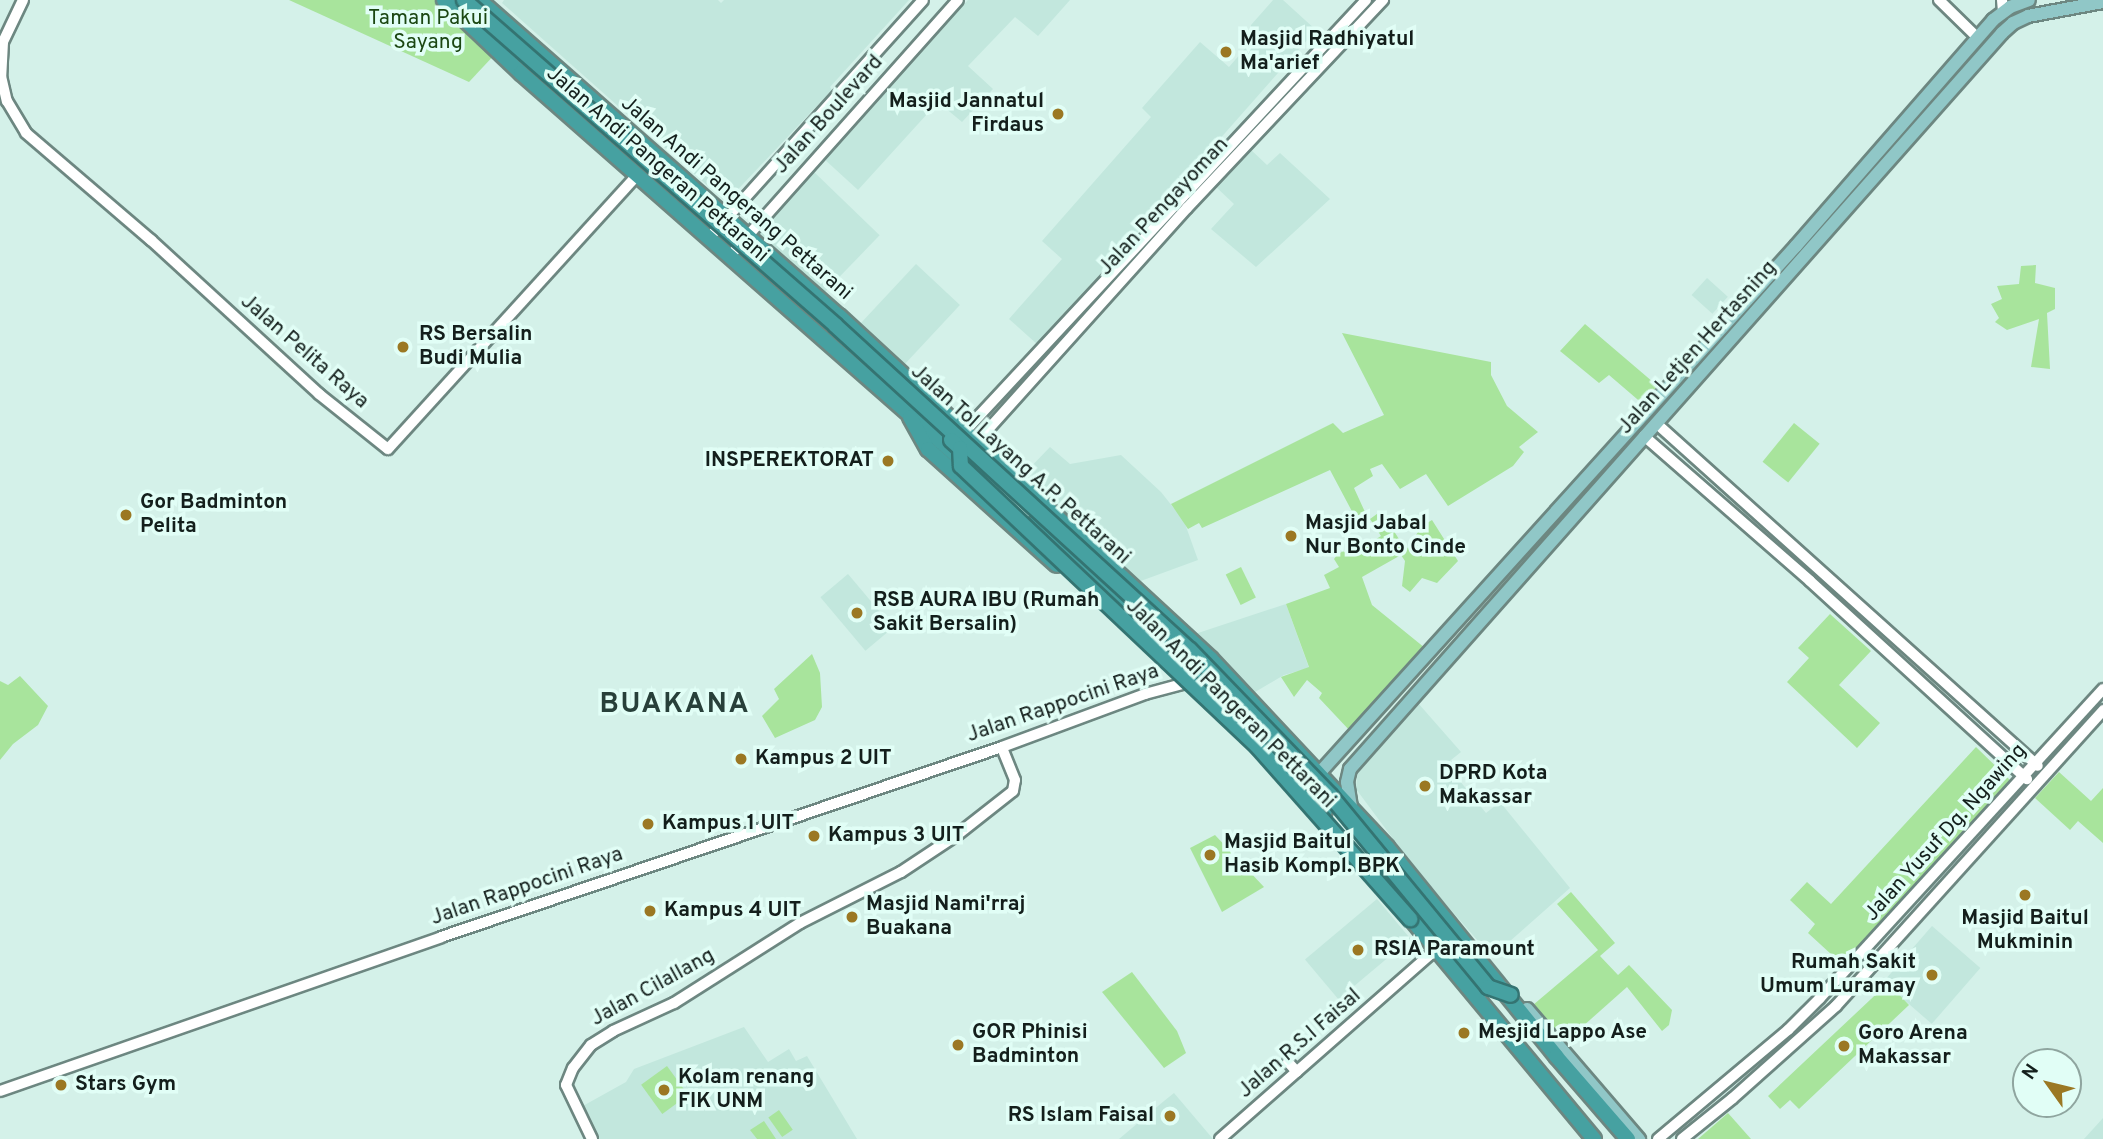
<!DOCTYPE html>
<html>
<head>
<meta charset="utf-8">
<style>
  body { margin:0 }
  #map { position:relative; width:2103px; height:1139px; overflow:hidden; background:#d4f1e9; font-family:Overpass,sans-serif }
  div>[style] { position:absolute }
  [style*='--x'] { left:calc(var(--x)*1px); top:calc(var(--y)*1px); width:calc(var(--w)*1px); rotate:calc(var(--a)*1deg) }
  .built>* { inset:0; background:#c2e7dd; transform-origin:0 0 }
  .round { border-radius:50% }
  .green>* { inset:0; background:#a8e49c; transform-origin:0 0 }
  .roads { filter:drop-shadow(2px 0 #6d8781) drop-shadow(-2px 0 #6d8781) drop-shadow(0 2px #6d8781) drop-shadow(0 -2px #6d8781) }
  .secondary>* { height:10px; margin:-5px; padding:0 5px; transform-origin:5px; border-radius:5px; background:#fff }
  .primary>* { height:12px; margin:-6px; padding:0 6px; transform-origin:6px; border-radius:6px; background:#90c7c7 }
  .highway>* { height:14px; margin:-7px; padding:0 7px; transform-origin:7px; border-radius:7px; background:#46a1a1 }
  .bridges { filter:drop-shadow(2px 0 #347472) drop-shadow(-2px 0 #347472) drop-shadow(0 2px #347472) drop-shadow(0 -2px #347472) }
  .highway-bridge>* { height:14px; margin:-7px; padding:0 7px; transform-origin:7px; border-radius:7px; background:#46a1a1 }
  .dots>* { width:19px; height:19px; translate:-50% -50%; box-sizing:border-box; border:4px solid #e1fef6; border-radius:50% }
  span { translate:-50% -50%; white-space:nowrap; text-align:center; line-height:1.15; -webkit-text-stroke:7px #e1fef6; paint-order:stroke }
  .park-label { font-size:21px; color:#1b4712 }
  .poi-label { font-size:21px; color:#141f1c; font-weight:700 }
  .left { translate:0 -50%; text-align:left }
  .right { translate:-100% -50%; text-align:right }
  .street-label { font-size:21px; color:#141f1c }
  .district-label { font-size:28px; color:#28403a; font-weight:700; letter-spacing:2px }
  .north { position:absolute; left:2012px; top:1048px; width:70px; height:70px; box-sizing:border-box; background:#e1fef6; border:2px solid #8fa59f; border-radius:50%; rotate:304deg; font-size:19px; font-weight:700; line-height:28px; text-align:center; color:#141f1c }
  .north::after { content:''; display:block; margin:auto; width:24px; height:32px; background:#9b7823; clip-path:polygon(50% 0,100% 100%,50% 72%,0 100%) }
</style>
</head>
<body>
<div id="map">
  <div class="built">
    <i style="clip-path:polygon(504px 0,718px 0,721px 3px,724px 0,909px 0,830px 87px,832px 90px,726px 202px,502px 3px)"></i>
    <i style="clip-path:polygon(968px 0,1070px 0,1038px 36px,1015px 17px,968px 66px,993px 89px,962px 122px,938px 102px,858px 190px,823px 158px)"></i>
    <i style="clip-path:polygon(1273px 0,1283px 0,1316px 30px,1038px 345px,1009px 319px,1062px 259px,1042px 241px,1151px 117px,1142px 108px,1200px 42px,1229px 67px,1248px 45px,1251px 25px)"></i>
    <i style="clip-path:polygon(1249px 148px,1267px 165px,1280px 153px,1330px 199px,1256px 267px,1211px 229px,1234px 204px,1215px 186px)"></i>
    <i style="left:812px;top:170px;width:94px;height:82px;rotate:44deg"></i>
    <i style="left:916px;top:264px;width:60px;height:81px;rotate:43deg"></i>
    <i style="left:1707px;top:278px;width:28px;height:23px;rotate:42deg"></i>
    <i style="clip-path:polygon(1050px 447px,1070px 464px,1121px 455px,1161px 492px,1184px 521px,1198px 560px,1138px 582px,1129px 576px,1024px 474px)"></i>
    <i style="left:848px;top:574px;width:70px;height:36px;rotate:50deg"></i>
    <i style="clip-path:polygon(1286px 604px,1309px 668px,1284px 675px,1250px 695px,1195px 634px)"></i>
    <i style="clip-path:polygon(1418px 703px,1461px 752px,1446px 764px,1486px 813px,1500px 802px,1570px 888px,1492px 957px,1417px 871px,1356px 789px,1358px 769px)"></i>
    <i style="left:1377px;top:899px;width:52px;height:94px;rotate:50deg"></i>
    <i style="left:1932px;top:926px;width:64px;height:74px;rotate:41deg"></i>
    <i class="round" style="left:1400px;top:942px;width:16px;height:16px"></i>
    <i style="clip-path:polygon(744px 1027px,768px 1062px,789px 1049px,796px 1061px,807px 1056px,857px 1139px,594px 1139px,581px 1107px,626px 1082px,634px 1069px)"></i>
    <i style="clip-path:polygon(1174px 1093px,1213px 1139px,1119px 1139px,1164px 1101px)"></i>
    <i style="clip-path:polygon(2103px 1118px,2103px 1139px,2084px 1139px)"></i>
  </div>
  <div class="green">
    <i style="clip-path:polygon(289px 0,441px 0,497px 52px,469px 82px)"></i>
    <i style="clip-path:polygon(1371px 0,1379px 0,1271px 112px,1269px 110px)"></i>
    <i style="clip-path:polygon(2036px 265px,2035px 283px,2055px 288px,2055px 309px,2047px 313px,2050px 369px,2031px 367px,2039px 319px,2007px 330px,1995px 322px,1999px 318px,1991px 304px,2002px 299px,1997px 286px,2019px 284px,2021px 266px)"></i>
    <i style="clip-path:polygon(1585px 324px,1660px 388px,1644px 405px,1609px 375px,1599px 383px,1560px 351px)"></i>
    <i style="clip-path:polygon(1342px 333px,1491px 362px,1491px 375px,1507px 406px,1538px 432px,1519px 447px,1524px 452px,1513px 466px,1448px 506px,1426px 474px,1400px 489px,1382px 464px,1370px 469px,1373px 476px,1354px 488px,1365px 512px,1355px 517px,1330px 470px,1202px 528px,1199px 523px,1188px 529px,1171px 504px,1333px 423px,1343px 433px,1384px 415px)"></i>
    <i style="left:1794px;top:423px;width:33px;height:50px;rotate:39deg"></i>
    <i style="clip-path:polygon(1381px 511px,1406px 550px,1422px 526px,1432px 520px,1458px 561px,1437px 583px,1422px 578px,1410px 592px,1402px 586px,1405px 561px,1401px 555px,1362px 577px,1372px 605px,1425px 648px,1351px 732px,1319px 698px,1322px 693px,1307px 680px,1294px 697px,1281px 677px,1309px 667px,1286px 604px,1330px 588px,1324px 575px,1339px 567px,1334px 559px,1337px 555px,1343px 551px,1350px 556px,1381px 536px,1370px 519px)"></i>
    <i style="left:1241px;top:567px;width:34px;height:17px;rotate:64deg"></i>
    <i style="clip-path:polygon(1830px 614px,1871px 651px,1839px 685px,1880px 723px,1857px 748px,1787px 682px,1809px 658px,1798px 648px)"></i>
    <i style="clip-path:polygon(812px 654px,820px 673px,822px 707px,815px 720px,775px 738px,762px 716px,779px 699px,774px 689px)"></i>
    <i style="clip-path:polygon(20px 676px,48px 706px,38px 725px,13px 744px,0 760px,0 681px,8px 685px)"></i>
    <i style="clip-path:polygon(1976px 747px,2013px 783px,1844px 966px,1808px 933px,1815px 924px,1790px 900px,1807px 882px,1831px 904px)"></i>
    <i style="clip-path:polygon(2059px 772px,2091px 801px,2103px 788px,2103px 843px,2078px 821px,2070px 830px,2035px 798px)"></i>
    <i style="clip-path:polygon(1215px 835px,1264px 887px,1222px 912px,1190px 848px)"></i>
    <i style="clip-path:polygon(1571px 892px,1615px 943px,1600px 956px,1618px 975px,1629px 965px,1672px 1010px,1669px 1025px,1662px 1031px,1627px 987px,1564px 1043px,1533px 1005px,1598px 950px,1557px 904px)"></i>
    <i style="clip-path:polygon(1132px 972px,1177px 1031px,1186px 1053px,1164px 1068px,1102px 992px)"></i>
    <i style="clip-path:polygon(1888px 983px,1909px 1005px,1799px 1109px,1790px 1100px,1780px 1109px,1768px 1096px)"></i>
    <i style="left:667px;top:1066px;width:36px;height:32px;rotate:54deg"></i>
    <i style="left:779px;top:1110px;width:24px;height:13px;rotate:55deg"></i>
    <i style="clip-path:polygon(1728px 1113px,1751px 1139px,1698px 1139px)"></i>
    <i style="clip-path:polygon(764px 1121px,776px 1139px,757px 1139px,750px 1130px)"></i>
  </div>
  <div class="roads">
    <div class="secondary">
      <i style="--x:23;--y:0;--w:47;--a:115.5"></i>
      <i style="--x:3;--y:42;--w:34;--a:93"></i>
      <i style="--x:1;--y:76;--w:26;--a:77"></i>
      <i style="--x:7;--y:101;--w:37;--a:59"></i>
      <i style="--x:26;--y:133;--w:165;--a:40.6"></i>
      <i style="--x:151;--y:240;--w:228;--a:42.5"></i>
      <i style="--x:319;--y:394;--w:88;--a:38.6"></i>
      <i style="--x:388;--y:449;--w:370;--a:-47.7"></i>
      <i style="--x:1939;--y:0;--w:54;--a:44.3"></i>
      <i style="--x:2002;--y:0;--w:12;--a:85"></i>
      <i style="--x:708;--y:239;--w:321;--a:-48"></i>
      <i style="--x:729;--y:257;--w:344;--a:-48.3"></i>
      <i style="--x:1656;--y:423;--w:513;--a:41.92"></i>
      <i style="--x:964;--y:432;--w:590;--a:-47.06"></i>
      <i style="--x:1644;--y:436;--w:220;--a:41.1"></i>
      <i style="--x:1810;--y:581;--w:294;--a:42.4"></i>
      <i style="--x:976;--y:443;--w:316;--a:-48.1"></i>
      <i style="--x:1187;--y:208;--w:286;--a:-46.7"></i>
      <i style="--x:1288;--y:1062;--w:13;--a:48"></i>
      <i style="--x:0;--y:1091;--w:467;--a:-19.2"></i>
      <i style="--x:441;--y:937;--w:592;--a:-18.71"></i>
      <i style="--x:1002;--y:747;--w:153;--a:-20.3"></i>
      <i style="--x:1145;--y:694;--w:42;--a:-15"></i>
      <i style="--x:592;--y:1139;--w:60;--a:-115.7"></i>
      <i style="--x:566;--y:1085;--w:18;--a:-68"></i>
      <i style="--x:573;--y:1068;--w:29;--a:-52"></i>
      <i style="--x:591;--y:1045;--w:26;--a:-32"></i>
      <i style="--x:613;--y:1031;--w:67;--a:-24.7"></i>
      <i style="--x:674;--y:1003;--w:149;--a:-32.4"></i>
      <i style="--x:800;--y:923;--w:113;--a:-26.8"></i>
      <i style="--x:901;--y:872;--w:67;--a:-33.5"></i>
      <i style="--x:957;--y:835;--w:71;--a:-38.2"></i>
      <i style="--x:1013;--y:791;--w:11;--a:-80"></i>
      <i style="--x:1015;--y:780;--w:35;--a:-112"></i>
      <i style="--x:1220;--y:1139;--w:288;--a:-41.3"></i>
      <i style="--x:1658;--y:1139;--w:170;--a:-40"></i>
      <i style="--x:1788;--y:1030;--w:45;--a:-45"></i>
      <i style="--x:1820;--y:998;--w:419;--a:-47.5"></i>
      <i style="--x:1682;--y:1139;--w:65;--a:-38.8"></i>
      <i style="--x:1733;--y:1098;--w:138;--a:-41.8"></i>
      <i style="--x:1836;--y:1006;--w:399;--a:-47.9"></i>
    </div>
    <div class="primary">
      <i style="--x:1305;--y:789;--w:732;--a:-47.88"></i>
      <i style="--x:1796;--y:246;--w:300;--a:-48.9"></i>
      <i style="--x:1993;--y:20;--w:21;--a:-37"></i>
      <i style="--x:2010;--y:7;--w:20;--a:-20"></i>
      <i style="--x:1351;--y:807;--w:25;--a:-99"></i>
      <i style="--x:1347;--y:782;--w:13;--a:-77"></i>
      <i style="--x:1350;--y:769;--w:983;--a:-48.46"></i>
      <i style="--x:2002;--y:33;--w:15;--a:-42"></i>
      <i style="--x:2013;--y:23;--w:17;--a:-25"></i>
      <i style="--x:2028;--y:16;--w:76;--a:-10.6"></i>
      <i style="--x:1527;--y:1009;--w:172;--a:49.3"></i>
    </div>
    <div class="highway">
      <i style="--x:444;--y:0;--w:106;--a:43.5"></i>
      <i style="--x:521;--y:73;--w:592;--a:41.3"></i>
      <i style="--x:479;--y:0;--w:479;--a:41.3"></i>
      <i style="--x:839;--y:316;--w:506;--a:42.68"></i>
      <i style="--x:1211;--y:659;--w:258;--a:46.9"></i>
      <i style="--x:1387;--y:847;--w:269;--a:51"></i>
      <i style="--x:1556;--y:1056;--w:110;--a:49.1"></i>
      <i style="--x:910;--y:417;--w:37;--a:61"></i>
      <i style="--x:928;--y:449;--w:173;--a:42"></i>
      <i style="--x:1032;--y:525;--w:204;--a:42.2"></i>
      <i style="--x:1183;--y:662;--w:91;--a:45.9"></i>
      <i style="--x:1270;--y:752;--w:81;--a:47.5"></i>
      <i style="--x:1403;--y:909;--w:299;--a:50.3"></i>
    </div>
  </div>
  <div class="bridges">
    <div class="highway-bridge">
      <i style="--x:464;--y:0;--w:493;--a:41.2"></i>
      <i style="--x:835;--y:325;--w:481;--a:42.5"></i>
      <i style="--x:1190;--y:650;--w:202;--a:46"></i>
      <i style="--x:1330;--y:795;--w:249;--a:50.5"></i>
      <i style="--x:1488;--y:987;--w:24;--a:19"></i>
      <i style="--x:951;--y:440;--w:12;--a:42"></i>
      <i style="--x:960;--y:448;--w:18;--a:87"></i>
      <i style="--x:961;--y:466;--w:409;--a:43.4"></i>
      <i style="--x:1258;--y:747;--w:230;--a:48.5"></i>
    </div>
  </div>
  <div class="dots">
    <i style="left:1226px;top:52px;background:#9b7823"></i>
    <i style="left:1058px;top:114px;background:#9b7823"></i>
    <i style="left:403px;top:347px;background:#9b7823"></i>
    <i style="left:888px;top:461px;background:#9b7823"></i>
    <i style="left:126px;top:515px;background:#9b7823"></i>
    <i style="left:1291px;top:536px;background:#9b7823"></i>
    <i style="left:857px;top:613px;background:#9b7823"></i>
    <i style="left:741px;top:759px;background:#9b7823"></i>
    <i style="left:1425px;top:786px;background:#9b7823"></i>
    <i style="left:648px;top:824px;background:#9b7823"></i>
    <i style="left:814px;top:836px;background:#9b7823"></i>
    <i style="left:1210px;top:855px;background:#9b7823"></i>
    <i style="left:2025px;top:895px;background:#9b7823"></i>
    <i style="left:650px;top:911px;background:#9b7823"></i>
    <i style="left:852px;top:917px;background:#9b7823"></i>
    <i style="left:1358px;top:950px;background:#9b7823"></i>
    <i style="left:1932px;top:975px;background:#9b7823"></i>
    <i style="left:1464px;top:1033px;background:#9b7823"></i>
    <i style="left:958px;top:1045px;background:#9b7823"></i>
    <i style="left:1844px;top:1046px;background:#9b7823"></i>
    <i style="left:61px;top:1085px;background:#9b7823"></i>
    <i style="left:664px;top:1090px;background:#9b7823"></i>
    <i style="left:1170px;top:1116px;background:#9b7823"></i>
  </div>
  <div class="park-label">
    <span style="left:428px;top:31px">Taman Pakui<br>Sayang</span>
  </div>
  <div class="poi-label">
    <span class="left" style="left:1240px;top:52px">Masjid Radhiyatul<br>Ma'arief</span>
    <span class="right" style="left:1044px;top:114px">Masjid Jannatul<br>Firdaus</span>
    <span class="left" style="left:419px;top:347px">RS Bersalin<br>Budi Mulia</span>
    <span class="right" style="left:874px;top:461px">INSPEREKTORAT</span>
    <span class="left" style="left:140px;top:515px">Gor Badminton<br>Pelita</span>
    <span class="left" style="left:1305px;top:536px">Masjid Jabal<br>Nur Bonto Cinde</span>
    <span class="left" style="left:873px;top:613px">RSB AURA IBU (Rumah<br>Sakit Bersalin)</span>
    <span class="left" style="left:755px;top:759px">Kampus 2 UIT</span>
    <span class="left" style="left:1439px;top:786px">DPRD Kota<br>Makassar</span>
    <span class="left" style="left:662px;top:824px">Kampus 1 UIT</span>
    <span class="left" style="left:828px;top:836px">Kampus 3 UIT</span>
    <span class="left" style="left:1224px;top:855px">Masjid Baitul<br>Hasib Kompl. BPK</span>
    <span class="left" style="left:866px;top:917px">Masjid Nami'rraj<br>Buakana</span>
    <span class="left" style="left:664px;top:911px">Kampus 4 UIT</span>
    <span style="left:2025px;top:931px">Masjid Baitul<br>Mukminin</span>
    <span class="left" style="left:1374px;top:950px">RSIA Paramount</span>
    <span class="right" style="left:1916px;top:975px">Rumah Sakit<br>Umum Luramay</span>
    <span class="left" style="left:972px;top:1045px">GOR Phinisi<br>Badminton</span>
    <span class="left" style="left:1478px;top:1033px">Mesjid Lappo Ase</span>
    <span class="left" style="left:1858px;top:1046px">Goro Arena<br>Makassar</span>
    <span class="left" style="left:678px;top:1090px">Kolam renang<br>FIK UNM</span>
    <span class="left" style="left:75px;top:1085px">Stars Gym</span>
    <span class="right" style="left:1154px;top:1116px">RS Islam Faisal</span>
  </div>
  <div class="street-label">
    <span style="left:829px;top:115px;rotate:-48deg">Jalan Boulevard</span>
    <span style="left:657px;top:165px;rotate:41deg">Jalan Andi Pangeran Pettarani</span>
    <span style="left:736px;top:199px;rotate:41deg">Jalan Andi Pangerang Pettarani</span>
    <span style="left:1164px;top:207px;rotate:-47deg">Jalan Pengayoman</span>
    <span style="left:1698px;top:348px;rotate:-48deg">Jalan Letjen Hertasning</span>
    <span style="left:304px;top:352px;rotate:41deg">Jalan Pelita Raya</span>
    <span style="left:1020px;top:465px;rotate:42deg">Jalan Tol Layang A.P. Pettarani</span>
    <span style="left:1063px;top:704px;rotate:-19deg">Jalan Rappocini Raya</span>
    <span style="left:1230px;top:704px;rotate:45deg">Jalan Andi Pangeran Pettarani</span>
    <span style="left:1946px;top:833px;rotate:-48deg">Jalan Yusuf Dg. Ngawing</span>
    <span style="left:527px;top:887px;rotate:-19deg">Jalan Rappocini Raya</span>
    <span style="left:653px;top:988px;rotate:-29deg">Jalan Cilallang</span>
    <span style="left:1300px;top:1044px;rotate:-41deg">Jalan R.S.I Faisal</span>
  </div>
  <div class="district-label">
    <span style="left:675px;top:705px">BUAKANA</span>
  </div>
  <div class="north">N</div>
</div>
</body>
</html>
